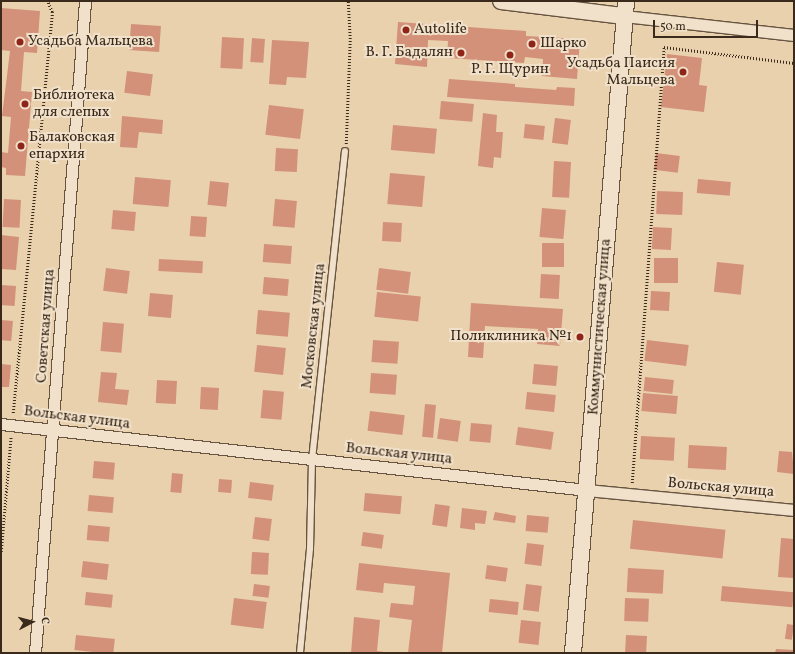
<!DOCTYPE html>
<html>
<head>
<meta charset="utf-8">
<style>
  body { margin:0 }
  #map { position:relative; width:795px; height:654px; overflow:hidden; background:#e9d1ae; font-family:Vollkorn,serif }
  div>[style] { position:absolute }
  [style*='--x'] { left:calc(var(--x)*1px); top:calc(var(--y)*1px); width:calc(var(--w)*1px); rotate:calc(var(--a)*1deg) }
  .building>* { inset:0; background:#d29178; transform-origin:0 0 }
  .path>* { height:2.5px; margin-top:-1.25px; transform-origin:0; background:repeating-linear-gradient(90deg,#3a2a1b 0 1px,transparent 0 3px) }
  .roads { filter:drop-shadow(1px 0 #665440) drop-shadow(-1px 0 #665440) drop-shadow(0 1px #665440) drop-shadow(0 -1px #665440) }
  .lane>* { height:5.5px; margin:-2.75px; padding:0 2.75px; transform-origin:2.75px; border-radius:2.75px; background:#f1e1ca }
  .street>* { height:11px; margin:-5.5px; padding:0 5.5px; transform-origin:5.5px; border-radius:5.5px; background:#f1e1ca }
  .secondary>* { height:16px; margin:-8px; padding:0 8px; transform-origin:8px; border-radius:8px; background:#f1e1ca }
  .dots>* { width:11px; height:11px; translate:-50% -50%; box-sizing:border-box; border:2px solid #f1e1ca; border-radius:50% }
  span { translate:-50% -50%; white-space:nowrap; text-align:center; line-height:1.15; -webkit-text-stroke:4px #f1e1ca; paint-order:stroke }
  .poi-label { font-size:15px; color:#3a2a1b }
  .left { translate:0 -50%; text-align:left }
  .right { translate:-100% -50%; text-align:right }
  .street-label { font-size:15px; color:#3a2a1b }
  .frame { position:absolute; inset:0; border:2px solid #3a2a1b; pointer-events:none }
  .north { position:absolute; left:12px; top:602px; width:40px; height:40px; -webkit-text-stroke:3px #f1e1ca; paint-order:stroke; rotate:84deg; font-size:11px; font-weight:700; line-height:16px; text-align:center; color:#3a2a1b }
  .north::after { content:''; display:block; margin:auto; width:14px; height:18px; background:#3a2a1b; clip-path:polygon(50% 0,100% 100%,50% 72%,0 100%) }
  .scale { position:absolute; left:653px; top:20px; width:105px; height:18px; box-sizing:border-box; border:2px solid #3a2a1b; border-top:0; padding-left:5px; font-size:12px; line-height:14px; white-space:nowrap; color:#3a2a1b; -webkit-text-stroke:3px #f1e1ca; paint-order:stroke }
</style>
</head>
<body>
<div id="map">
  <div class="building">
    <i style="clip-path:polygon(1px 8px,40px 11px,37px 53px,24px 52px,21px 91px,32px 92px,25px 176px,6px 175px,6px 168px,1px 167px,1px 152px,8px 153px,11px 117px,2px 116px,10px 51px,1px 50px)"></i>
    <i style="clip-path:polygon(398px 22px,526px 31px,526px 36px,580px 39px,577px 79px,542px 76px,543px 59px,525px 57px,524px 63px,447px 58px,448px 41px,428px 40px,427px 67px,395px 64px)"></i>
    <i style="left:131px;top:24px;width:30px;height:26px;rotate:4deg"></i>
    <i style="left:222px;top:37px;width:22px;height:31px;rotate:3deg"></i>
    <i style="left:252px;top:38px;width:13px;height:24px;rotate:4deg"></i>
    <i style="clip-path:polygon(272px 40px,309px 42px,306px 78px,287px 77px,286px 85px,269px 84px)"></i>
    <i style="clip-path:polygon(667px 54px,702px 58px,699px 85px,707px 86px,704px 112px,661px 107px)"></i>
    <i style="left:127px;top:71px;width:26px;height:22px;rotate:7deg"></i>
    <i style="clip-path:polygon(449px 79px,515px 84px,515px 87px,556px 90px,557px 87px,575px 88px,574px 106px,447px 97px)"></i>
    <i style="left:441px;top:101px;width:33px;height:18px;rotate:5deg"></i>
    <i style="left:269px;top:105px;width:35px;height:30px;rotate:7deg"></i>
    <i style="clip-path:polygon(483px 113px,497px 115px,496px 132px,503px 132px,501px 158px,494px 157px,493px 168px,478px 166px)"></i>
    <i style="clip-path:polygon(122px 116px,163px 120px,162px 134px,139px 132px,137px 148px,120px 147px)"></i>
    <i style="left:555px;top:118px;width:16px;height:25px;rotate:7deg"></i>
    <i style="left:525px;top:124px;width:20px;height:14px;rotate:6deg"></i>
    <i style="left:393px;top:125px;width:44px;height:25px;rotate:5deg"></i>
    <i style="left:276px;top:148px;width:22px;height:23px;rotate:3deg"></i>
    <i style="left:656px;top:153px;width:24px;height:17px;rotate:7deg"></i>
    <i style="left:554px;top:161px;width:17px;height:36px;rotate:3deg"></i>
    <i style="left:390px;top:173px;width:35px;height:31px;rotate:5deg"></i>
    <i style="left:135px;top:177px;width:36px;height:27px;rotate:5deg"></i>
    <i style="left:698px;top:179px;width:33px;height:14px;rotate:5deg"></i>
    <i style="left:210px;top:181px;width:19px;height:24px;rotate:6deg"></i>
    <i style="left:657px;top:191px;width:26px;height:23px;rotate:2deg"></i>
    <i style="left:4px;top:199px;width:17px;height:28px;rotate:3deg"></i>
    <i style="left:275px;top:199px;width:22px;height:27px;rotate:5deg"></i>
    <i style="left:542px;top:208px;width:24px;height:29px;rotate:5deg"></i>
    <i style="left:113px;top:210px;width:23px;height:19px;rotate:5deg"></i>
    <i style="left:191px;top:216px;width:16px;height:20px;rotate:4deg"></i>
    <i style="left:383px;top:222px;width:19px;height:19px;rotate:3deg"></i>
    <i style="left:653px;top:227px;width:19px;height:22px;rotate:3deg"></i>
    <i style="clip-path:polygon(1px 235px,19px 237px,16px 270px,1px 269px)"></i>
    <i style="left:542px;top:243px;width:22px;height:24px"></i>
    <i style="left:264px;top:244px;width:28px;height:18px;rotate:4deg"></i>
    <i style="left:654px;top:258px;width:24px;height:25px"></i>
    <i style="left:159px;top:259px;width:44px;height:12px;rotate:3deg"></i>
    <i style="left:717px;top:262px;width:27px;height:30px;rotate:6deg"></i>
    <i style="left:106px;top:268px;width:24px;height:23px;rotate:7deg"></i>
    <i style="left:379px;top:268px;width:32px;height:22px;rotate:7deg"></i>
    <i style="left:541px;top:274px;width:19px;height:24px;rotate:3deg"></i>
    <i style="left:264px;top:277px;width:25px;height:17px;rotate:5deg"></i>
    <i style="left:1px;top:285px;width:15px;height:20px;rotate:4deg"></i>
    <i style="left:651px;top:291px;width:19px;height:19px;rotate:3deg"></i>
    <i style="left:377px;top:292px;width:44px;height:25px;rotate:6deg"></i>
    <i style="left:150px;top:293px;width:23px;height:23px;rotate:5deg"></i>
    <i style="clip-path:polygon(471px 303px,563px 309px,560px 346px,537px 344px,538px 329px,485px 326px,483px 358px,468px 357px)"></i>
    <i style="left:258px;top:310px;width:32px;height:24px;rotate:5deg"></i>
    <i style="left:1px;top:320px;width:12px;height:20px;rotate:5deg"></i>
    <i style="left:103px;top:322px;width:21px;height:29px;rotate:5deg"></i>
    <i style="left:373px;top:340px;width:26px;height:22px;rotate:4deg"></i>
    <i style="left:647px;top:340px;width:42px;height:21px;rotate:7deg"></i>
    <i style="left:257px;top:345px;width:29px;height:27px;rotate:6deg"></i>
    <i style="clip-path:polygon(1px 364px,11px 365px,9px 387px,1px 387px)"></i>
    <i style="left:534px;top:364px;width:24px;height:20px;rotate:5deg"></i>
    <i style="clip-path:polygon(101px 372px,117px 373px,115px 389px,129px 390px,127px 405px,98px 402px)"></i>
    <i style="left:371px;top:373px;width:26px;height:20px;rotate:4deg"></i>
    <i style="left:645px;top:377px;width:29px;height:14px;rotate:6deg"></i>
    <i style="left:157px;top:380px;width:20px;height:23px;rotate:3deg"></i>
    <i style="left:201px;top:387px;width:18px;height:22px;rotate:3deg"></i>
    <i style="left:263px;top:390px;width:21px;height:28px;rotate:5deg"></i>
    <i style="left:527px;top:392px;width:29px;height:17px;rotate:6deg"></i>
    <i style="left:643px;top:393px;width:35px;height:18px;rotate:5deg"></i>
    <i style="left:425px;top:404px;width:11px;height:33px;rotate:5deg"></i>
    <i style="left:370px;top:411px;width:35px;height:20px;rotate:7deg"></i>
    <i style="left:440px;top:418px;width:21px;height:21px;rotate:8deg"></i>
    <i style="left:471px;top:423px;width:21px;height:18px;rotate:5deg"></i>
    <i style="left:518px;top:427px;width:36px;height:18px;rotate:8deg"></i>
    <i style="left:641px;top:436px;width:34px;height:23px;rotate:3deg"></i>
    <i style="left:689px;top:445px;width:38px;height:23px;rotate:3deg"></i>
    <i style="clip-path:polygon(779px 451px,792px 452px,794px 474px,777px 472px)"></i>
    <i style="left:94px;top:461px;width:21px;height:17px;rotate:5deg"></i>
    <i style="left:172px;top:473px;width:11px;height:19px;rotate:5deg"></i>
    <i style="left:219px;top:479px;width:13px;height:13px;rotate:4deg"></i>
    <i style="left:250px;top:482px;width:24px;height:16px;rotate:7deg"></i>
    <i style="left:365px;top:493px;width:37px;height:18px;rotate:5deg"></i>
    <i style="left:89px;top:495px;width:25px;height:16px;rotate:5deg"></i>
    <i style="left:435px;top:504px;width:15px;height:21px;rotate:8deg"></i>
    <i style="clip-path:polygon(462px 508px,487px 511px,485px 524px,475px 523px,475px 530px,460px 528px)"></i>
    <i style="clip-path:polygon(495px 512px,516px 516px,515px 523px,493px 520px)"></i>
    <i style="left:527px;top:515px;width:22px;height:16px;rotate:5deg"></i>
    <i style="left:255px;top:517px;width:17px;height:22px;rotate:7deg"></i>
    <i style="left:633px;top:520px;width:93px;height:29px;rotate:6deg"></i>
    <i style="left:88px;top:525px;width:22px;height:15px;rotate:5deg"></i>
    <i style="left:363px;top:532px;width:21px;height:14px;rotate:8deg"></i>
    <i style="clip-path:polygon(781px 538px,794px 539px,794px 578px,778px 577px)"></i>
    <i style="left:527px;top:543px;width:17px;height:21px;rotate:7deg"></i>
    <i style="left:252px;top:552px;width:17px;height:22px;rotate:3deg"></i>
    <i style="left:83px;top:561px;width:26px;height:16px;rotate:7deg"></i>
    <i style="clip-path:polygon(359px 563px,450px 573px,442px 653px,408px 653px,412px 620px,389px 617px,391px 603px,413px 605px,415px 586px,384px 583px,383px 593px,356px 590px)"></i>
    <i style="left:487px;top:565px;width:21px;height:14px;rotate:8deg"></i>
    <i style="left:628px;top:568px;width:36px;height:24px;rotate:3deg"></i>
    <i style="left:254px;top:584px;width:16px;height:12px;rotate:7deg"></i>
    <i style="left:526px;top:584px;width:16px;height:26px;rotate:7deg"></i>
    <i style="left:722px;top:586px;width:72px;height:15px;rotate:5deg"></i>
    <i style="left:86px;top:592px;width:27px;height:13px;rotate:6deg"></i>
    <i style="left:234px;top:598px;width:33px;height:27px;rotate:7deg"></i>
    <i style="left:625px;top:598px;width:24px;height:23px;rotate:2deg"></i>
    <i style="left:490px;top:599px;width:29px;height:13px;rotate:6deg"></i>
    <i style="clip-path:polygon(354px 617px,380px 620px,377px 651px,391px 653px,351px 653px)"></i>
    <i style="left:521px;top:620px;width:20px;height:23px;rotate:6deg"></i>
    <i style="left:787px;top:624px;width:7px;height:15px;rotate:8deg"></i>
    <i style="left:76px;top:635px;width:39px;height:15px;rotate:6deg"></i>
    <i style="left:626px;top:635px;width:21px;height:18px;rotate:3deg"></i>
    <i style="clip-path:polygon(776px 649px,794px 650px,794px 653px,775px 653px)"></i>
  </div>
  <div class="path">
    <i style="--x:346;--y:144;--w:105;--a:-87.8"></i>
    <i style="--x:350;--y:39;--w:38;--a:-93"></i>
    <i style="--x:13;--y:413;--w:403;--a:-84.4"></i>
    <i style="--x:52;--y:12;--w:12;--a:-114"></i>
    <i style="--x:632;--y:483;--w:437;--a:-85.8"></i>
    <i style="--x:664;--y:47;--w:131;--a:7"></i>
    <i style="--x:1;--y:552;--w:116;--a:-85.1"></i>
  </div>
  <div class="roads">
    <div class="lane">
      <i style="--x:300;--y:653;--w:104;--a:-84.5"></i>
      <i style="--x:310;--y:549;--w:89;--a:-88.7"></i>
      <i style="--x:312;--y:460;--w:310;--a:-83.9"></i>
    </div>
    <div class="street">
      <i style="--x:624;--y:16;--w:171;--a:6.4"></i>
      <i style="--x:1;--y:424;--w:590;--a:6.43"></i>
      <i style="--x:587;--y:490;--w:208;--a:5.5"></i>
      <i style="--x:35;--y:653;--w:654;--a:-85.61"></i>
    </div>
    <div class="secondary">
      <i style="--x:501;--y:1;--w:124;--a:7"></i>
      <i style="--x:573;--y:653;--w:654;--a:-85.35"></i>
    </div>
  </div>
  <div class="dots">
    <i style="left:406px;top:30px;background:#8f2418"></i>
    <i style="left:20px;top:42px;background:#8f2418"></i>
    <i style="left:532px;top:44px;background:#8f2418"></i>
    <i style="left:461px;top:53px;background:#8f2418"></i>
    <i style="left:510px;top:55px;background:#8f2418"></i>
    <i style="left:683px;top:72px;background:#8f2418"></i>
    <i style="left:25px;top:104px;background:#8f2418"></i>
    <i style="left:21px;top:146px;background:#8f2418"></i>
    <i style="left:580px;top:337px;background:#8f2418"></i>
  </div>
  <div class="poi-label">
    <span class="left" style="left:414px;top:30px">Autolife</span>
    <span class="left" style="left:28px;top:42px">Усадьба Мальцева</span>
    <span class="left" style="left:540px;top:44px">Шарко</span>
    <span class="right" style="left:453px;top:53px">В. Г. Бадалян</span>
    <span class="right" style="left:675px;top:72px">Усадьба Паисия<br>Мальцева</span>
    <span style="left:510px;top:70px">Р. Г. Щурин</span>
    <span class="left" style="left:33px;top:104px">Библиотека<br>для слепых</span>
    <span class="left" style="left:29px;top:146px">Балаковская<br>епархия</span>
    <span class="right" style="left:572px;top:337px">Поликлиника №1</span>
  </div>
  <div class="street-label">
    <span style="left:46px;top:326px;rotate:-86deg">Советская улица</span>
    <span style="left:314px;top:326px;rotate:-84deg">Московская улица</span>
    <span style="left:600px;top:327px;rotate:-86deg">Коммунистическая улица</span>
    <span style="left:77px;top:418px;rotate:7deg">Вольская улица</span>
    <span style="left:399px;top:454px;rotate:6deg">Вольская улица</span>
    <span style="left:721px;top:488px;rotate:5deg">Вольская улица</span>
  </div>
  <div class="frame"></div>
  <div class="north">С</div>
  <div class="scale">50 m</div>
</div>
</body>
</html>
